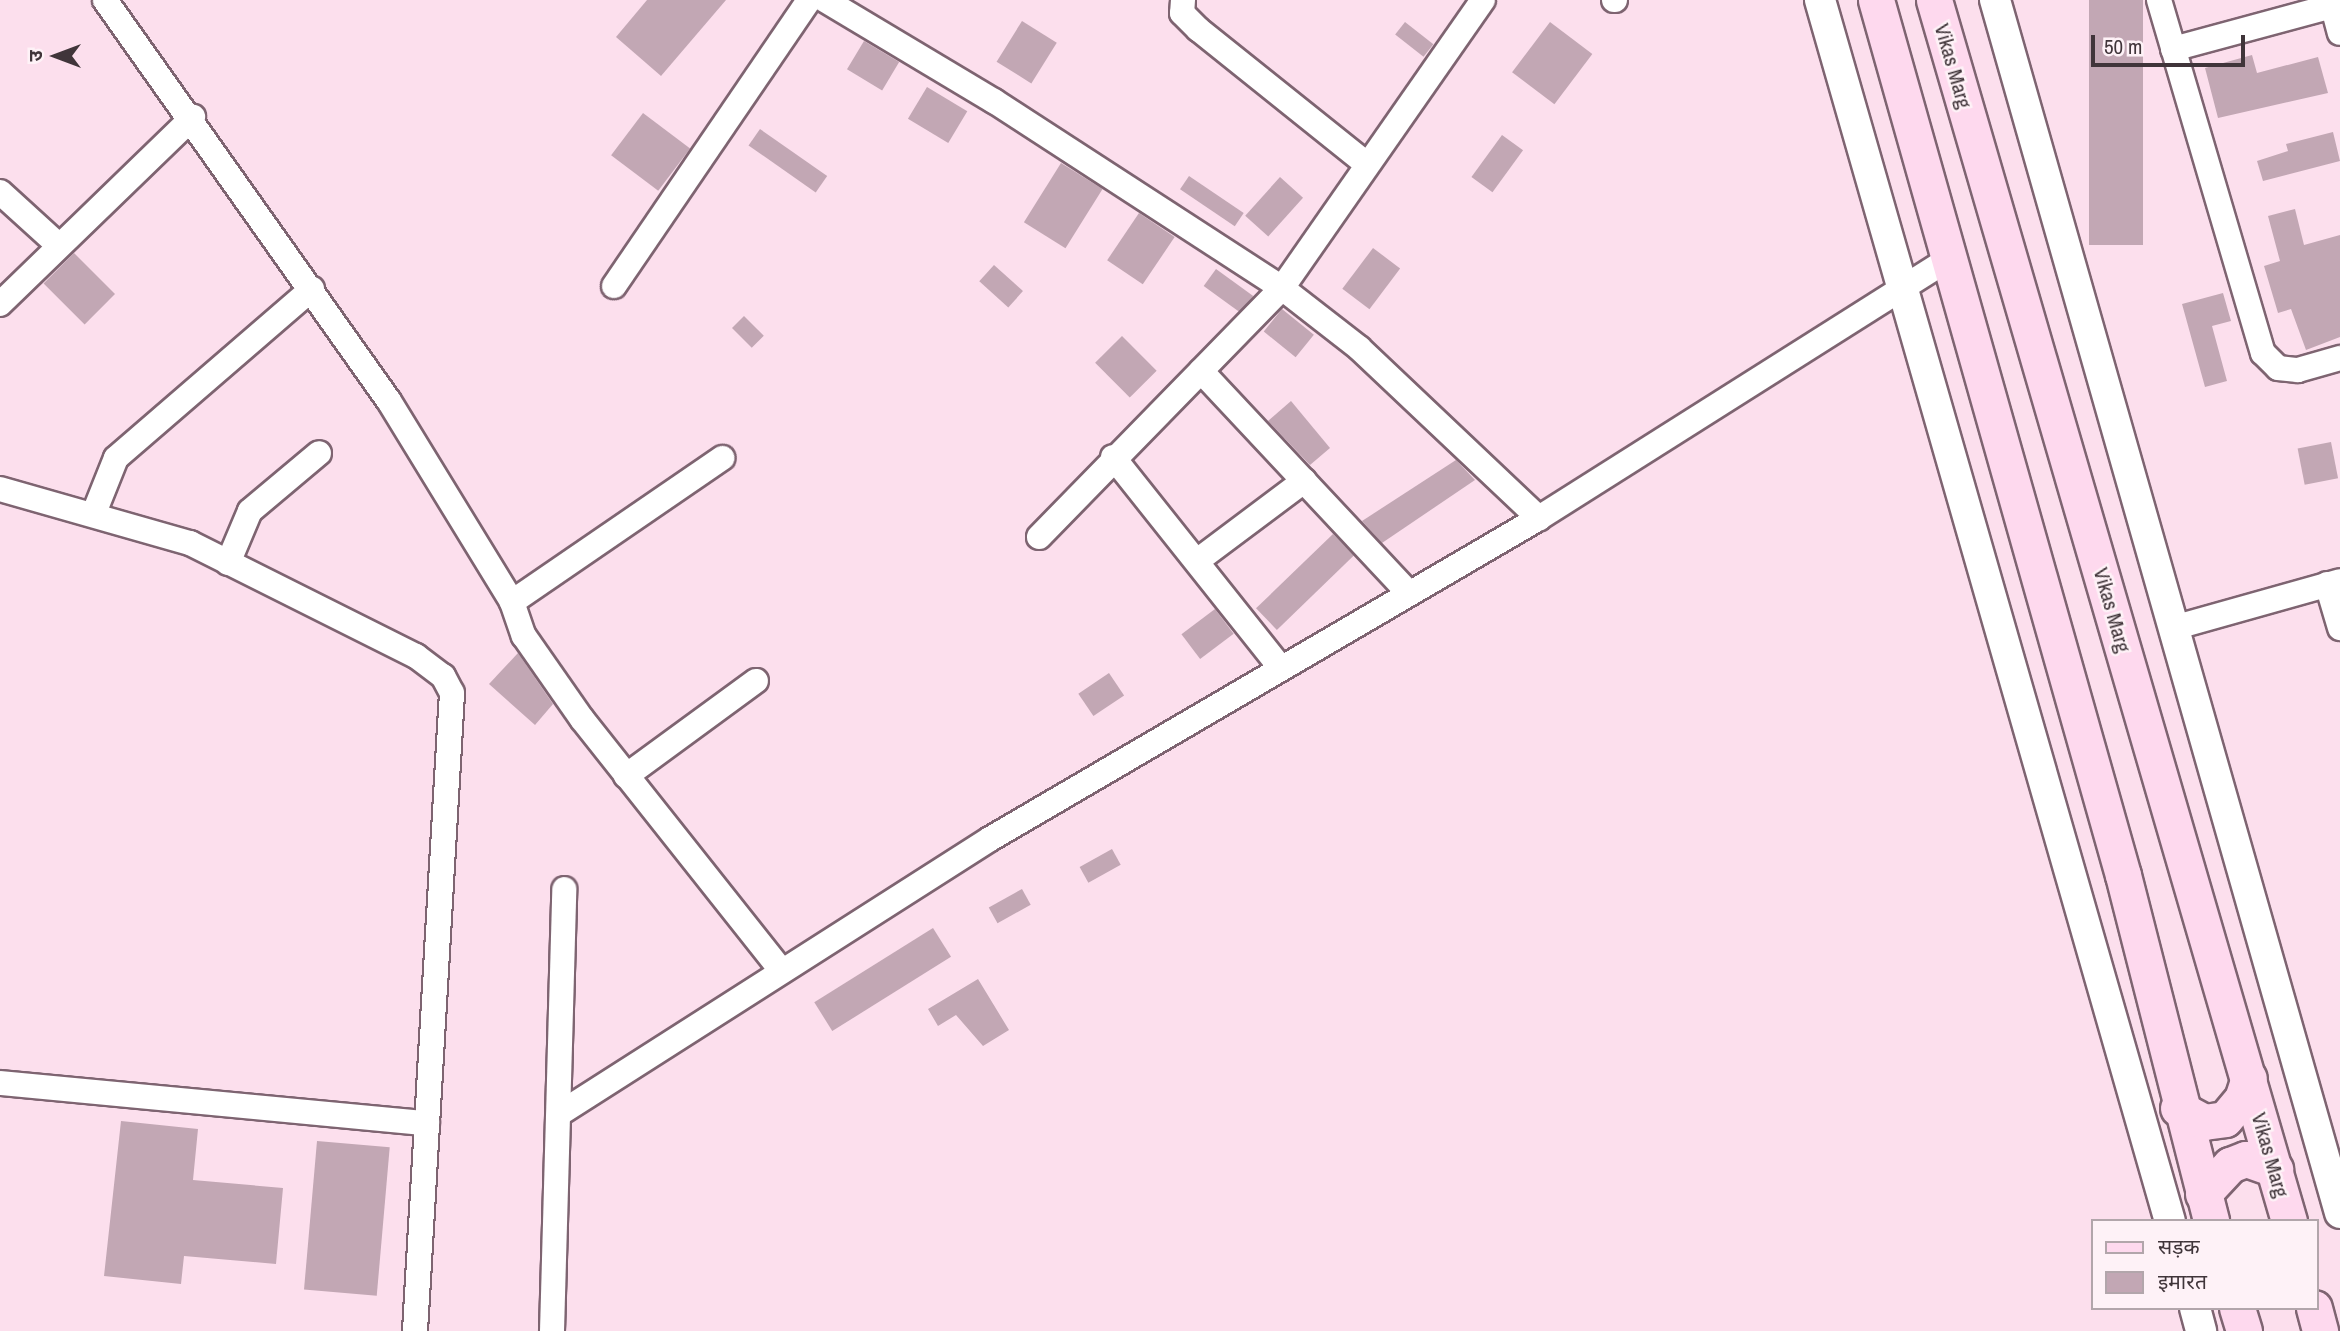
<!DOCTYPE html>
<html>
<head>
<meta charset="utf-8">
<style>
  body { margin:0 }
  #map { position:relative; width:2340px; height:1331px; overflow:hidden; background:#fcdfed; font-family:"Archivo Narrow","Noto Sans Devanagari",sans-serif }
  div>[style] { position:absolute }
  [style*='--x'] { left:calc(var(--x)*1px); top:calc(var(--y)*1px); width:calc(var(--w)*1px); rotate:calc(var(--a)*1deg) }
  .building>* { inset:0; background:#c2a7b4; transform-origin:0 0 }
  .roads { filter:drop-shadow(2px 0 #7e6471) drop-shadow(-2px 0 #7e6471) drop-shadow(0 2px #7e6471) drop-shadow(0 -2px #7e6471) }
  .minor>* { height:24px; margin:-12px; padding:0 12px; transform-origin:12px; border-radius:12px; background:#fff }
  .tertiary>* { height:30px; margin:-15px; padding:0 15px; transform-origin:15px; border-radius:15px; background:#fff }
  .secondary>* { height:35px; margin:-17.5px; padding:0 17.5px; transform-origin:17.5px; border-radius:17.5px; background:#fed9ee }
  span { translate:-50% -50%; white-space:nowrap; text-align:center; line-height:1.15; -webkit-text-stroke:5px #fef2f7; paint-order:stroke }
  .street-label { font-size:21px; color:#40353a }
  .legend { position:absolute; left:2091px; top:1219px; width:228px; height:91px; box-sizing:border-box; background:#fef2f7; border:2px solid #b2a6ab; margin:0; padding:9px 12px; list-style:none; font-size:21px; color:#40353a }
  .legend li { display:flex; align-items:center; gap:14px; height:35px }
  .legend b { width:35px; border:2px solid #b2a6ab }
  .north { position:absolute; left:21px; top:21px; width:70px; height:70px; -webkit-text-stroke:5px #fef2f7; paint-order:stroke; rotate:270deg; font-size:19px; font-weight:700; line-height:28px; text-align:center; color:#40353a }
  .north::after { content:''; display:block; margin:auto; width:24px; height:32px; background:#40353a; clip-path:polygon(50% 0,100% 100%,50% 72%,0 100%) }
  .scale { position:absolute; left:2091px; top:35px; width:154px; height:32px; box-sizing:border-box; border:4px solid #40353a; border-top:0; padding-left:9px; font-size:21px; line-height:24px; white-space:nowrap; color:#40353a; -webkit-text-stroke:5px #fef2f7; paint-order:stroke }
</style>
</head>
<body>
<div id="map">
  <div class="building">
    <i style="clip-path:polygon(647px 0,726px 0,661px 76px,616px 37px)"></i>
    <i style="left:2089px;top:0;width:54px;height:245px"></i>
    <i style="left:1022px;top:21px;width:41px;height:48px;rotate:32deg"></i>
    <i style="left:1405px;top:22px;width:36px;height:16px;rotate:38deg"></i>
    <i style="left:1550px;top:22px;width:53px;height:63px;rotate:37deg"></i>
    <i style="left:864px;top:41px;width:41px;height:33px;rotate:31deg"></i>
    <i style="clip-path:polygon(2252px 55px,2257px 73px,2318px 57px,2328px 93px,2218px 118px,2205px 68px)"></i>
    <i style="left:927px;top:87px;width:47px;height:37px;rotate:31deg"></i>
    <i style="left:643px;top:113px;width:59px;height:53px;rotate:37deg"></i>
    <i style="left:760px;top:129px;width:82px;height:20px;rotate:35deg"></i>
    <i style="clip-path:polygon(2333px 132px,2340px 161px,2263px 181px,2257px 161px,2288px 151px,2286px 144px)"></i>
    <i style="left:1502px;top:135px;width:26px;height:52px;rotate:36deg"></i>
    <i style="left:1061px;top:163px;width:49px;height:70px;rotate:32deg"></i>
    <i style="left:1189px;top:176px;width:66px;height:16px;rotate:34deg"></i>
    <i style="left:1280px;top:177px;width:31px;height:52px;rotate:42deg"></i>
    <i style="clip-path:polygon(2295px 209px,2304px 245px,2340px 235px,2340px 337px,2306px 350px,2291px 309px,2278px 313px,2264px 266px,2280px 261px,2268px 216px)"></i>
    <i style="left:1139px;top:213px;width:43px;height:57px;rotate:34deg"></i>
    <i style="left:1373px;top:248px;width:34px;height:51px;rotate:37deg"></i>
    <i style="left:74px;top:253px;width:58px;height:43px;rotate:45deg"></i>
    <i style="left:994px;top:265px;width:39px;height:22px;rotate:42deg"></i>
    <i style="left:1216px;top:269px;width:46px;height:21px;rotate:36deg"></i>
    <i style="clip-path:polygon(2223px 293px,2231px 321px,2212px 326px,2227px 381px,2205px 387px,2182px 304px)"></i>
    <i style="left:1282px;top:309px;width:41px;height:29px;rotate:39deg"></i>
    <i style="left:744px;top:316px;width:28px;height:17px;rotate:45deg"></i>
    <i style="left:1122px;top:336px;width:49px;height:38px;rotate:45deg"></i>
    <i style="clip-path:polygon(1291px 401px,1330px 448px,1310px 465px,1268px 421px)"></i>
    <i style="left:2331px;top:442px;width:37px;height:34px;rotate:79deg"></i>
    <i style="clip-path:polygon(1456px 460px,1475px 480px,1382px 543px,1362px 521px)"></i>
    <i style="left:1333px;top:534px;width:30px;height:107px;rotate:46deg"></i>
    <i style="left:1215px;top:609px;width:31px;height:42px;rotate:53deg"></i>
    <i style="clip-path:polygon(518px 653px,553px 704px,535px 725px,489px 684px)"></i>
    <i style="left:1109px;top:673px;width:27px;height:37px;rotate:56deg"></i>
    <i style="left:1112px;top:849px;width:18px;height:37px;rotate:61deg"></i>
    <i style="left:1022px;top:889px;width:18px;height:38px;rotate:61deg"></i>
    <i style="left:933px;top:928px;width:34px;height:140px;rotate:58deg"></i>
    <i style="clip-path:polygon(978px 979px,1009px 1030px,983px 1046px,956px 1015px,938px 1026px,928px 1009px)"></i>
    <i style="clip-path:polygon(121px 1121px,198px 1129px,193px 1180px,283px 1188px,276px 1264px,184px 1256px,181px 1284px,104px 1276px)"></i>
    <i style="left:317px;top:1141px;width:73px;height:149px;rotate:5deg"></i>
  </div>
  <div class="roads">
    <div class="minor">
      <i style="--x:105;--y:0;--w:491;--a:54.7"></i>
      <i style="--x:389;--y:401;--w:236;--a:58.5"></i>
      <i style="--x:512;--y:602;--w:36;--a:71"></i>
      <i style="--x:524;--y:636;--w:101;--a:55.1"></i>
      <i style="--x:582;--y:719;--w:319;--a:51.6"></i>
      <i style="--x:825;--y:0;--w:197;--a:30.9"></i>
      <i style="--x:994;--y:101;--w:343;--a:33"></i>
      <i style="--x:1282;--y:288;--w:98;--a:37.9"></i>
      <i style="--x:1359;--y:348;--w:248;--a:43.4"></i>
      <i style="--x:1183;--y:0;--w:13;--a:94"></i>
      <i style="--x:1182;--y:13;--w:23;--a:45"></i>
      <i style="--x:1198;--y:29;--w:213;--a:38.7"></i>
      <i style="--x:1614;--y:0;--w:1;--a:0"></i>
      <i style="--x:2159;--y:0;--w:368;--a:73.6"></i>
      <i style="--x:2263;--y:353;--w:21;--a:45"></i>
      <i style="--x:2278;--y:368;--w:20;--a:6"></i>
      <i style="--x:2298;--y:370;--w:44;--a:-15.9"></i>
      <i style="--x:2331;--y:0;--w:34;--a:75"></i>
      <i style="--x:2173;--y:49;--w:173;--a:-15.1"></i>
      <i style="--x:0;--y:192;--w:76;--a:42.3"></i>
      <i style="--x:614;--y:286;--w:346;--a:-55.7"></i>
      <i style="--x:0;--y:304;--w:269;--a:-44.1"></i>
      <i style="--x:1201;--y:371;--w:300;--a:46.9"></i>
      <i style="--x:1113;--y:457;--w:268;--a:51.5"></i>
      <i style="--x:0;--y:489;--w:198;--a:15.9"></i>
      <i style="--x:190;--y:543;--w:253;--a:26.6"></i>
      <i style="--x:416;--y:656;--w:34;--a:37"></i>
      <i style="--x:443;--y:676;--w:19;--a:62"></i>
      <i style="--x:452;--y:693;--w:639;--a:93.32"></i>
      <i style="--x:94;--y:513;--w:59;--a:-68.2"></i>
      <i style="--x:116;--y:458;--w:259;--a:-40.8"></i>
      <i style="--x:1039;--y:537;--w:348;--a:-45.7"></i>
      <i style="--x:1282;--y:288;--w:351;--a:-55.1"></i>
      <i style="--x:1197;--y:561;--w:134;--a:-36.8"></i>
      <i style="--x:228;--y:563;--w:56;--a:-67.1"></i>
      <i style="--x:250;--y:511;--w:90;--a:-40"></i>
      <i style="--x:2327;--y:584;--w:46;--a:73.5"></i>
      <i style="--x:512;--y:602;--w:255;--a:-34.4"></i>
      <i style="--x:2173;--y:628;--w:173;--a:-15.7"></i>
      <i style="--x:626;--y:776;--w:161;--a:-36.2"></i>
      <i style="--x:0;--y:1083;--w:429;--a:5.4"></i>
      <i style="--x:559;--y:1114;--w:511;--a:-32.54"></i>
      <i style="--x:990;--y:839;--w:636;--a:-30.31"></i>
      <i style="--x:1539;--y:518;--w:485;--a:-32.3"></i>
      <i style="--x:552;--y:1331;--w:442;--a:-88.4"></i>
    </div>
    <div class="tertiary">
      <i style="--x:1820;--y:0;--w:1270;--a:74.01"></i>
      <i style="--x:1995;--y:0;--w:1261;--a:74.12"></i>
      <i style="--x:2195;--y:1308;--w:24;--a:75"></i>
    </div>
    <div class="secondary">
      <i style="--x:1876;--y:0;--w:909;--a:74.24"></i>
      <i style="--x:2123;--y:875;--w:357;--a:75.7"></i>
      <i style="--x:1934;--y:0;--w:1272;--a:73.79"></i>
      <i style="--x:2178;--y:1108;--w:30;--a:28"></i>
      <i style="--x:2204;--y:1122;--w:21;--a:-8"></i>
      <i style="--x:2225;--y:1119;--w:26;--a:-50"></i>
      <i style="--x:2242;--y:1099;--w:22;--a:-72"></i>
      <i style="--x:2203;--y:1194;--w:40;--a:-47"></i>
      <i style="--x:2230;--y:1165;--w:17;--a:-21"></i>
      <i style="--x:2246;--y:1159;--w:31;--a:19"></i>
      <i style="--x:2237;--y:1308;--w:24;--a:73"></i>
      <i style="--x:2314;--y:1308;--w:24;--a:75"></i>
    </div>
  </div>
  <div class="street-label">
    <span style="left:1953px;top:66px;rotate:74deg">Vikas Marg</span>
    <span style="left:2112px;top:610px;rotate:74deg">Vikas Marg</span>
    <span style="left:2270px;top:1155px;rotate:74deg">Vikas Marg</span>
  </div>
  <ul class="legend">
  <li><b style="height:9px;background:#fed9ee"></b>सड़क</li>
  <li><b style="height:19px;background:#c2a7b4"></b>इमारत</li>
  </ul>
  <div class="north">उ</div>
  <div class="scale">50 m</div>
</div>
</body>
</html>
